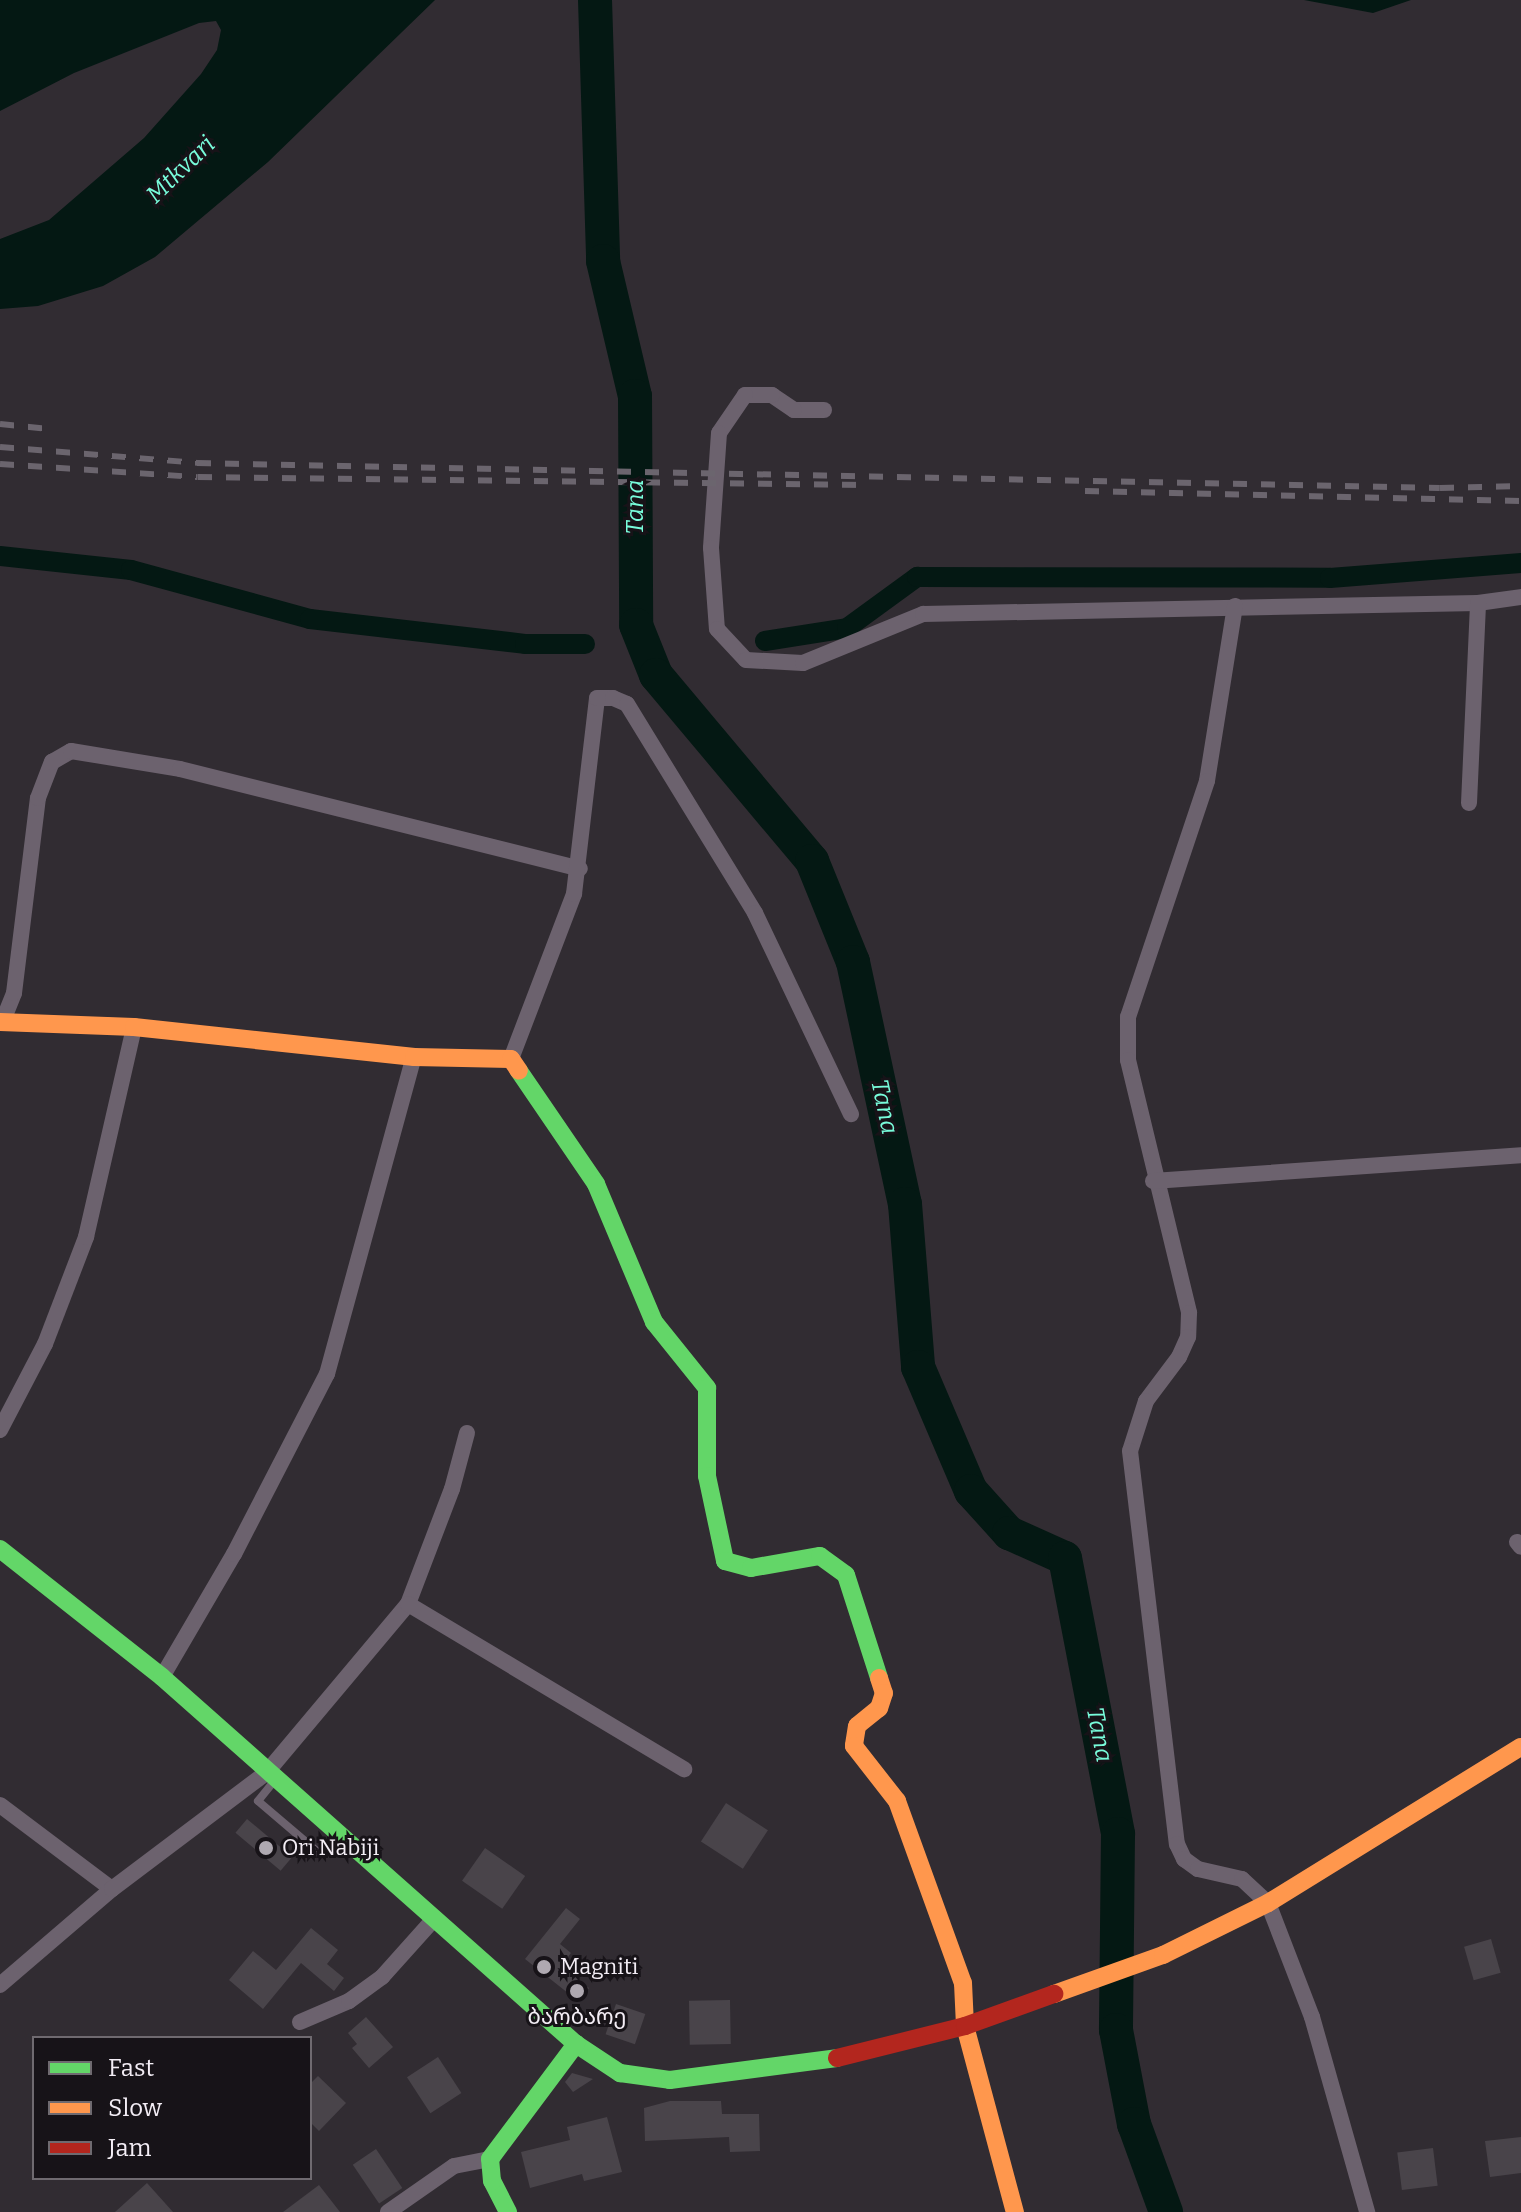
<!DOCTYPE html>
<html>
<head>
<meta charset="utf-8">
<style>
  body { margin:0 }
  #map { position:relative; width:1521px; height:2212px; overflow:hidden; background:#312c32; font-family:Bitter,"Noto Sans Georgian",serif }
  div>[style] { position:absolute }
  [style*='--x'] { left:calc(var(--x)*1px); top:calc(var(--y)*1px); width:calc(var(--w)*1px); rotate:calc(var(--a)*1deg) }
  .water>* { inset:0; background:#041813 }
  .canal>* { height:20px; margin:-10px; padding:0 10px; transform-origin:10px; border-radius:10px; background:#041813 }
  .river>* { height:34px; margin:-17px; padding:0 17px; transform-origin:17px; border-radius:17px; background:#041813 }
  .building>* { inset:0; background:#49444a; transform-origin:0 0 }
  .lane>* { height:8px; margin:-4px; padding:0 4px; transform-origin:4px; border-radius:4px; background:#6c626e }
  .street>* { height:16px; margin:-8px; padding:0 8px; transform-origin:8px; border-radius:8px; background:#6c626e }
  .fast>* { height:18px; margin:-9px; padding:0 9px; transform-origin:9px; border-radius:9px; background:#63d668 }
  .slow>* { height:18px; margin:-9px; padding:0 9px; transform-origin:9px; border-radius:9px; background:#ff974d }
  .jam>* { height:18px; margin:-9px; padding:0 9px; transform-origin:9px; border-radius:9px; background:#b3261e }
  .rail>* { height:6px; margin-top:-3px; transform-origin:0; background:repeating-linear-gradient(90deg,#6b656e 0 14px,transparent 0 28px) }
  .dots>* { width:22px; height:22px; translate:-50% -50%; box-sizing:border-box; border:4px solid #171318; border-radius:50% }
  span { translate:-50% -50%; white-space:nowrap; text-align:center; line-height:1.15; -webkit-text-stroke:6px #171318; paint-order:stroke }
  .poi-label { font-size:22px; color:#f3edf5 }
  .left { translate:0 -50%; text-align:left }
  .water-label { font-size:24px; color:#78fcdb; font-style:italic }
  .legend { position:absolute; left:32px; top:2036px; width:280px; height:144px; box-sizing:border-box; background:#171318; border:2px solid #6f6a70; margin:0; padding:10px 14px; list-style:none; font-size:24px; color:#f3edf5 }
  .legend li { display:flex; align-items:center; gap:16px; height:40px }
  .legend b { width:40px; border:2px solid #6f6a70 }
</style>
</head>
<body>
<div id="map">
  <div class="water">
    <i style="clip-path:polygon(0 0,435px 0,268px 162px,155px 257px,103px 286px,38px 306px,0 309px,0 239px,49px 220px,144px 138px,201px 74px,217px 50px,221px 30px,216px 21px,199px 23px,74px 73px,0 111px)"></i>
    <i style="clip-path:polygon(1304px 0,1411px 0,1373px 13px)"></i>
  </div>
  <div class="canal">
    <i style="--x:0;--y:556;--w:132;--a:6.1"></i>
    <i style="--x:131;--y:570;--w:186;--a:15.3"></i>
    <i style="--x:310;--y:619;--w:216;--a:6.6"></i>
    <i style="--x:525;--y:644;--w:60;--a:0"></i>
    <i style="--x:765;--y:641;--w:83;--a:-9"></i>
    <i style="--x:847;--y:628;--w:87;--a:-36.1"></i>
    <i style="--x:917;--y:577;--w:413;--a:0.1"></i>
    <i style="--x:1330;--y:578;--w:192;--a:-4.5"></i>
  </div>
  <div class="river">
    <i style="--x:595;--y:0;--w:261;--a:88.2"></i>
    <i style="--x:603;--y:261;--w:139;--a:76.7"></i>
    <i style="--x:635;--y:396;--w:229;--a:89.7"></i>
    <i style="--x:636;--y:625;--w:54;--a:68.2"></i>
    <i style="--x:656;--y:675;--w:243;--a:50"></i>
    <i style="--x:812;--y:861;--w:109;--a:67.9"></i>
    <i style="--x:853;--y:962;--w:248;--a:77.9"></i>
    <i style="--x:905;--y:1204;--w:164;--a:85.4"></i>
    <i style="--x:918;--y:1367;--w:135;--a:66.9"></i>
    <i style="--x:971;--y:1491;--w:57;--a:47.9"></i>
    <i style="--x:1009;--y:1533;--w:61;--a:24.1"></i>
    <i style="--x:1065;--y:1558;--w:281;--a:79.1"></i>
    <i style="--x:1118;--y:1834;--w:196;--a:90.6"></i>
    <i style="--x:1116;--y:2030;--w:96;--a:79.2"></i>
    <i style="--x:1134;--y:2124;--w:94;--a:70"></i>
  </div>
  <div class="building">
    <i style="left:726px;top:1803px;width:50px;height:46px;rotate:33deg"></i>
    <i style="left:247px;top:1819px;width:59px;height:18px;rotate:40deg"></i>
    <i style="left:485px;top:1848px;width:49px;height:40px;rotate:35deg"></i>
    <i style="clip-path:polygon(566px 1908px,580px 1919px,560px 1944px,571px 1953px,561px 1966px,589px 1988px,578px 2001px,525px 1959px)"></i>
    <i style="clip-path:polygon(311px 1928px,338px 1950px,327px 1964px,344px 1978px,334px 1991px,301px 1963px,263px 2009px,229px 1980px,253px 1951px,276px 1970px)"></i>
    <i style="left:1491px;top:1939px;width:35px;height:28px;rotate:74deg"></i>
    <i style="left:730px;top:2000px;width:44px;height:41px;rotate:89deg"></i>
    <i style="left:616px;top:2004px;width:31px;height:32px;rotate:19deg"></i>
    <i style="clip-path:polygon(366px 2017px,393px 2047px,369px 2068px,352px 2048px,357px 2044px,348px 2033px)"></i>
    <i style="left:438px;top:2057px;width:43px;height:37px;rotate:57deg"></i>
    <i style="clip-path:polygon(572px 2073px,593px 2079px,573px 2092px,565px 2082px)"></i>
    <i style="clip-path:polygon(318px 2076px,346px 2103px,319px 2131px,310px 2122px,310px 2084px)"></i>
    <i style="clip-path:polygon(670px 2101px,721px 2101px,722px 2114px,759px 2114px,760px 2151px,730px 2152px,729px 2137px,645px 2141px,644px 2108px)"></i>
    <i style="clip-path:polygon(607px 2117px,622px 2172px,584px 2181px,582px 2174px,530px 2188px,521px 2152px,570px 2140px,567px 2127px)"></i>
    <i style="clip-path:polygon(1521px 2137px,1521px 2173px,1490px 2177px,1485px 2141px)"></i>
    <i style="left:1433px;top:2148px;width:38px;height:36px;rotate:83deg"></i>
    <i style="left:376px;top:2149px;width:47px;height:28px;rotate:56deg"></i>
    <i style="clip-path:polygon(147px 2183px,173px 2212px,115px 2212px)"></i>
    <i style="clip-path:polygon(319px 2185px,340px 2212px,283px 2212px)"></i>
  </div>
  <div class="lane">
    <i style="--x:275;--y:1780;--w:27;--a:129"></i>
    <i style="--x:258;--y:1801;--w:80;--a:40.4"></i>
    <i style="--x:319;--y:1853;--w:27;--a:-48"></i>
  </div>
  <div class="street">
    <i style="--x:824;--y:410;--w:30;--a:180"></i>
    <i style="--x:794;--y:410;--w:27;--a:-146"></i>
    <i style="--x:772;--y:395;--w:27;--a:180"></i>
    <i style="--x:745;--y:395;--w:46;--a:124.4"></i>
    <i style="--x:719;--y:433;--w:115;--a:94"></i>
    <i style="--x:711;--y:548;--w:81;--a:85.8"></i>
    <i style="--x:717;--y:629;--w:42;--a:46.9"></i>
    <i style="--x:746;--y:660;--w:57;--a:3"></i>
    <i style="--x:803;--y:663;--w:130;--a:-22.2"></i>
    <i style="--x:923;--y:614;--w:555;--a:-1.14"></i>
    <i style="--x:1478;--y:603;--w:43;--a:-7.9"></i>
    <i style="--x:1235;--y:606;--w:177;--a:99.1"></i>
    <i style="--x:1207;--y:781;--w:249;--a:108.5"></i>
    <i style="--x:1128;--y:1017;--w:43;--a:90"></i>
    <i style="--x:1128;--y:1060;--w:260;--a:76.4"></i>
    <i style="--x:1189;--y:1313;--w:24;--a:92"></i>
    <i style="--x:1188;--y:1337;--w:22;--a:114"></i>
    <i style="--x:1179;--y:1357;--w:55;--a:126.9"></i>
    <i style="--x:1146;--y:1401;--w:52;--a:107.7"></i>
    <i style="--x:1130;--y:1451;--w:396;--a:83.2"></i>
    <i style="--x:1177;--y:1844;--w:17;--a:65"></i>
    <i style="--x:1184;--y:1859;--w:17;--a:36"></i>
    <i style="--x:1198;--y:1869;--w:45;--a:12.8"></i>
    <i style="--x:1242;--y:1879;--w:35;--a:43"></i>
    <i style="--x:1268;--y:1903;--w:122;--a:68.9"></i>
    <i style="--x:1312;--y:2017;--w:203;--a:74.2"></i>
    <i style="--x:1469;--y:803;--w:200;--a:-87.4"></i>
    <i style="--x:2;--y:1023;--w:32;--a:-68"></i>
    <i style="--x:14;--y:993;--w:196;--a:-83"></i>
    <i style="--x:38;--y:798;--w:39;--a:-69"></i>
    <i style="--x:52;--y:762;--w:22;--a:-30"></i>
    <i style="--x:71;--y:751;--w:110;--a:9.4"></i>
    <i style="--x:180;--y:769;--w:412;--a:14"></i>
    <i style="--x:511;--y:1059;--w:177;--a:-69.1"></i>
    <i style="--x:574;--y:894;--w:197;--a:-83.3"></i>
    <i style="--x:597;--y:698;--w:16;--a:0"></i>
    <i style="--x:613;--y:698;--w:15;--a:23"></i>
    <i style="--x:627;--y:704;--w:245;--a:58.5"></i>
    <i style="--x:755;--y:913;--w:223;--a:64.5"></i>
    <i style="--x:1153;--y:1181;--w:369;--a:-4"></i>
    <i style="--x:0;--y:1430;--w:97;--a:-62.4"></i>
    <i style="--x:45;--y:1344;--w:115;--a:-69"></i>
    <i style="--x:86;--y:1237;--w:215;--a:-77.1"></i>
    <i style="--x:1517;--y:1542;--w:6;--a:51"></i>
    <i style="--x:408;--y:1604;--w:123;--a:-69.1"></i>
    <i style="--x:452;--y:1489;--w:58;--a:-75"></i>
    <i style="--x:162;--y:1677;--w:143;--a:-59.7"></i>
    <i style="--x:234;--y:1554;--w:203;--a:-62.7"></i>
    <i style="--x:327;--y:1374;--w:329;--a:-74.7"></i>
    <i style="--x:0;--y:1805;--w:140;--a:36.9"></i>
    <i style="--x:0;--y:1985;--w:148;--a:-40.6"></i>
    <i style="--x:112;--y:1889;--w:194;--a:-37"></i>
    <i style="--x:267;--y:1772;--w:219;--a:-50"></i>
    <i style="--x:408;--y:1604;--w:322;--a:30.9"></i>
    <i style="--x:300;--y:2022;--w:53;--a:-23.2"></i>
    <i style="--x:349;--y:2001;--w:41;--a:-36"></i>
    <i style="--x:382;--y:1977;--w:79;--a:-48.1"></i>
    <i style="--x:388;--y:2212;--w:80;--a:-34.9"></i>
    <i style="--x:454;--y:2166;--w:37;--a:-11"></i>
  </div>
  <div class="fast">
    <i style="--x:519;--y:1071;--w:137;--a:55.7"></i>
    <i style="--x:596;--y:1184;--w:150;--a:67.2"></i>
    <i style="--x:654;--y:1322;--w:85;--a:51.2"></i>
    <i style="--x:707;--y:1388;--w:88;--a:90"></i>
    <i style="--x:707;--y:1476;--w:87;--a:78"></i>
    <i style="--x:725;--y:1561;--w:27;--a:15"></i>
    <i style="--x:751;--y:1568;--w:70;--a:-9.9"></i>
    <i style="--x:820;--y:1556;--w:32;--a:36"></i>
    <i style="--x:846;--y:1575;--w:108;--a:72.2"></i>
    <i style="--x:0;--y:1549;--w:206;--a:38.3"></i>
    <i style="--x:162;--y:1677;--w:553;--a:41.56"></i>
    <i style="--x:576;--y:2044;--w:53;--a:33.4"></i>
    <i style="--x:620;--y:2073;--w:50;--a:8"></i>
    <i style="--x:670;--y:2080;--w:168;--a:-7.5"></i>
    <i style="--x:508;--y:2212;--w:35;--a:-117"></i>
    <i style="--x:492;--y:2181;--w:22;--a:-95"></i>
    <i style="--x:490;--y:2159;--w:144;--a:-53.2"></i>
  </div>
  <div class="slow">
    <i style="--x:0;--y:1022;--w:134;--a:2.1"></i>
    <i style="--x:134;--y:1027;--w:282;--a:6.1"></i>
    <i style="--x:414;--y:1057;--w:97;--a:1.2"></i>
    <i style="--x:511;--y:1059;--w:14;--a:56"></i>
    <i style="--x:879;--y:1678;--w:16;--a:72"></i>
    <i style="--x:884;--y:1693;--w:16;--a:108"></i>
    <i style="--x:879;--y:1708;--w:28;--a:141"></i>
    <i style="--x:857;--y:1726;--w:20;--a:99"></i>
    <i style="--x:854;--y:1746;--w:70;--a:52"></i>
    <i style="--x:897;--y:1801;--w:194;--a:70.1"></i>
    <i style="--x:963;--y:1983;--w:43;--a:87.3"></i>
    <i style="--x:965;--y:2026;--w:193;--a:75"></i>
    <i style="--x:1054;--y:1994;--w:116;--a:-19.7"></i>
    <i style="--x:1163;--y:1955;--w:117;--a:-26.3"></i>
    <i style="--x:1268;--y:1903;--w:297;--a:-31.7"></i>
  </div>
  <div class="jam">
    <i style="--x:837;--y:2058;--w:132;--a:-14"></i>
    <i style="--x:965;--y:2026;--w:95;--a:-19.8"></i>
  </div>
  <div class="rail">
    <i style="--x:0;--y:424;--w:49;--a:5.8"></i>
    <i style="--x:0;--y:447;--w:198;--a:4.6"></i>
    <i style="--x:197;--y:463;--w:1243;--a:1.15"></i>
    <i style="--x:1440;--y:488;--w:81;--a:-1.4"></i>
    <i style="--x:0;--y:464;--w:198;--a:3.8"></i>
    <i style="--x:198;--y:477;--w:667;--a:0.69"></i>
    <i style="--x:1085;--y:491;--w:436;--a:1.3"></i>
  </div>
  <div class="dots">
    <i style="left:266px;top:1848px;background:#afa9b1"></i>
    <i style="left:544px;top:1967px;background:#afa9b1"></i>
    <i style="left:577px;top:1991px;background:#afa9b1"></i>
  </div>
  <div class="poi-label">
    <span class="left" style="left:282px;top:1848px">Ori Nabiji</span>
    <span class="left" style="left:560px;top:1967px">Magniti</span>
    <span style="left:577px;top:2017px">ბარბარე</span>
  </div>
  <div class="water-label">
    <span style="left:181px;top:170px;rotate:-44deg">Mtkvari</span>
    <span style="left:636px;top:507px;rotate:-90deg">Tana</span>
    <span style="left:884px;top:1107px;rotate:78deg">Tana</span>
    <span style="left:1099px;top:1735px;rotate:79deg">Tana</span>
  </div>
  <ul class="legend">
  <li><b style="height:10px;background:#63d668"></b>Fast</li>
  <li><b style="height:10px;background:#ff974d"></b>Slow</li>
  <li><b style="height:10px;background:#b3261e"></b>Jam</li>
  </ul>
</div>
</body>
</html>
